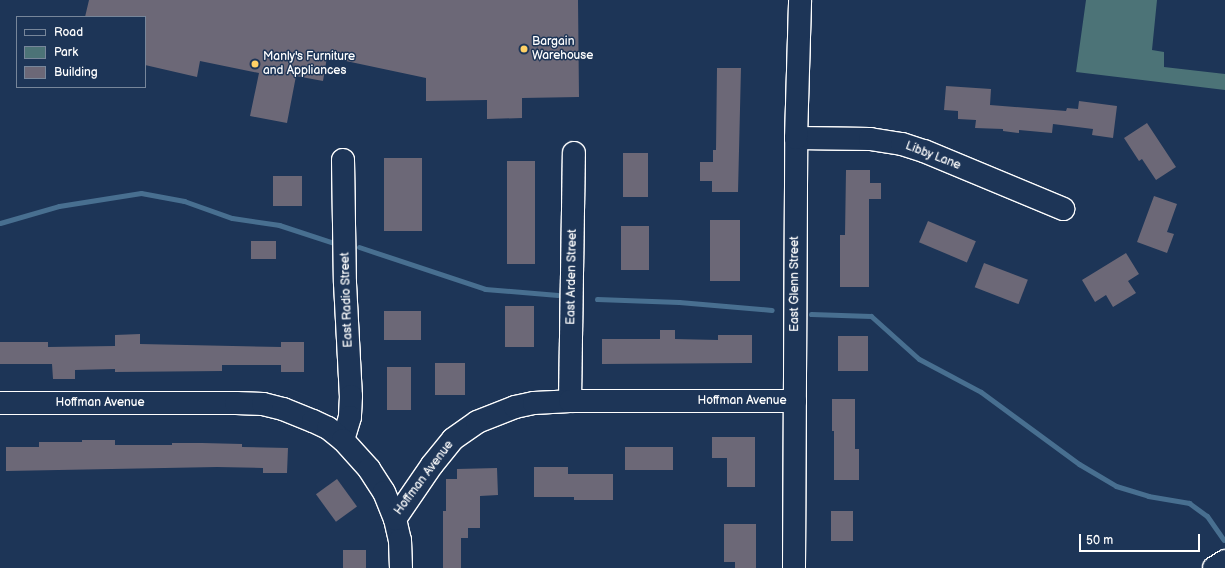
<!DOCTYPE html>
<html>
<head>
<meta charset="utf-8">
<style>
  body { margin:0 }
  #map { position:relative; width:1225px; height:568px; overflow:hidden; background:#1d3557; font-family:"Balsamiq Sans",sans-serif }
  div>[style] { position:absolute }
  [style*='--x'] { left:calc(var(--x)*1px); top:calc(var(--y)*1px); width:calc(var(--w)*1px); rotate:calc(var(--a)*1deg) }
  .green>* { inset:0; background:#4c7377 }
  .stream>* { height:5px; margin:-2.5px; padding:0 2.5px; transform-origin:2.5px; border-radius:2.5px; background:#486f90 }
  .building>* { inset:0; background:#6c6877; transform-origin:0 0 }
  .roads { filter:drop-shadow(1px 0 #fff) drop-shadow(-1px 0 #fff) drop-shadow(0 1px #fff) drop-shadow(0 -1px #fff) }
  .minor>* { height:22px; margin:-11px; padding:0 11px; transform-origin:11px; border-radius:11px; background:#1d3557 }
  .dots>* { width:11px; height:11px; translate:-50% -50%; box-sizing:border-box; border:2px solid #1d3557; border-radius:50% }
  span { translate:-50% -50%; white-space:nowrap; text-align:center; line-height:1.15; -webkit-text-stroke:3px #1d3557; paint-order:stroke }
  .poi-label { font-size:12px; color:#fff }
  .left { translate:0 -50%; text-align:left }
  .street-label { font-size:12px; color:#fff }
  .legend { position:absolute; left:16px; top:16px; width:130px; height:72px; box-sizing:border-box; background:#1d3557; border:1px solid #77869a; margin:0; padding:5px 7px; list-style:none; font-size:12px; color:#fff }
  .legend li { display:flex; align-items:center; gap:8px; height:20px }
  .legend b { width:20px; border:1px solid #77869a }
  .scale { position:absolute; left:1079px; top:534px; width:121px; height:18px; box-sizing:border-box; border:2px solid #fff; border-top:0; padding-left:5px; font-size:12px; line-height:14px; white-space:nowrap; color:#fff; -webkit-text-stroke:3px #1d3557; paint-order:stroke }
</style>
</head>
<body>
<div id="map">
  <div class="green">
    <i style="clip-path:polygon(1086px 0,1157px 0,1152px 50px,1164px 52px,1164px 67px,1225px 74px,1225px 90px,1076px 72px)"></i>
  </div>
  <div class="stream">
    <i style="--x:0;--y:223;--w:61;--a:-16.1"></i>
    <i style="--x:59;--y:206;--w:83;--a:-9"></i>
    <i style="--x:141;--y:193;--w:44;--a:10.5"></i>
    <i style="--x:184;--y:201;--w:51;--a:19.5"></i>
    <i style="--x:232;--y:218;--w:48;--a:8.5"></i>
    <i style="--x:279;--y:225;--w:55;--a:18.1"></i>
    <i style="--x:359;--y:247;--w:133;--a:18.4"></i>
    <i style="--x:485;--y:289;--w:73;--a:4.7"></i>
    <i style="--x:597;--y:299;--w:82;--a:2.1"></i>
    <i style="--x:679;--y:302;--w:93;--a:4.9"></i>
    <i style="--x:811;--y:314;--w:60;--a:1.9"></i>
    <i style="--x:871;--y:316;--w:64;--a:41.9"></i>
    <i style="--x:919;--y:359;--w:70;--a:28"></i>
    <i style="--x:981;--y:392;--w:122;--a:36.3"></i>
    <i style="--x:1079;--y:464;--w:43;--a:30.7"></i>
    <i style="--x:1116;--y:486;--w:34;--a:17"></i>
    <i style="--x:1148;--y:496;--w:42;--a:9.7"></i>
    <i style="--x:1189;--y:503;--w:22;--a:36"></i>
    <i style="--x:1207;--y:516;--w:29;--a:55"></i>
  </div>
  <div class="building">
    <i style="clip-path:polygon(89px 0,578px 0,579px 97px,522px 98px,522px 118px,487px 119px,487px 100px,426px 101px,426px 78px,327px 57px,323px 81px,296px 76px,287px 123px,250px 116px,259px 73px,200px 61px,197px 77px,145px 65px,145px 17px,85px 17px)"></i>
    <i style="clip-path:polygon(717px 68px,741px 68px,738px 192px,712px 192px,712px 181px,700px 181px,700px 162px,713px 162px,713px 150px,716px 150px)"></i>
    <i style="clip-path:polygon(946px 86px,991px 89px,990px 105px,1066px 111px,1067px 108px,1078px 109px,1079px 101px,1117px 106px,1113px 138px,1092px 135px,1093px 129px,1053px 124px,1052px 133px,1019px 130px,1019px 133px,1003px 131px,1003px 129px,975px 128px,976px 120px,958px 119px,958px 111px,944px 110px)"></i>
    <i style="clip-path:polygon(1147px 123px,1176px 167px,1156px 180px,1142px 159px,1139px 161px,1124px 138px)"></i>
    <i style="left:623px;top:153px;width:25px;height:44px"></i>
    <i style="left:384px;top:158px;width:38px;height:73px"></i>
    <i style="left:507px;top:161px;width:28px;height:103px"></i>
    <i style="clip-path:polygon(846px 170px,870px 170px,870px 183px,881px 183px,881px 199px,869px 199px,869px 287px,840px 287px,840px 235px,845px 235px)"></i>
    <i style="left:273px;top:176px;width:29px;height:30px"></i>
    <i style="clip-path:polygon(1154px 196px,1177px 204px,1167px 232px,1174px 234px,1167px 253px,1137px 242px)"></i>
    <i style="left:710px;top:220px;width:30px;height:61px"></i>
    <i style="left:928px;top:221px;width:52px;height:23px;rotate:23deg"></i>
    <i style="left:621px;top:226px;width:28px;height:44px"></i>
    <i style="left:251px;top:241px;width:25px;height:18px"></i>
    <i style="clip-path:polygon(1126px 253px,1139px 274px,1128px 281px,1136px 293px,1113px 307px,1106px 295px,1095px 302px,1082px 280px)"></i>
    <i style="left:984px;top:263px;width:47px;height:26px;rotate:21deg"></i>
    <i style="left:505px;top:306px;width:29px;height:41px"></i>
    <i style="left:384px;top:311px;width:37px;height:29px"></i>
    <i style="clip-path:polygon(660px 330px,675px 330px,675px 339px,718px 340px,718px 335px,752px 335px,752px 363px,602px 364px,602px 339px,660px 339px)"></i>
    <i style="clip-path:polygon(140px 334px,140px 344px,281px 347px,281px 342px,304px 342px,304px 372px,281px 372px,281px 365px,222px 365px,222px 371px,115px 372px,115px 369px,75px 370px,75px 379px,53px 379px,52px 364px,0 364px,0 342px,48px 342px,48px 347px,115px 346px,115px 335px)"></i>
    <i style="left:838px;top:336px;width:30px;height:35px"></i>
    <i style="left:435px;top:363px;width:30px;height:32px"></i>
    <i style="left:387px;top:367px;width:24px;height:43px"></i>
    <i style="clip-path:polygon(832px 399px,855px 399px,855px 449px,859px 449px,859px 480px,834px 480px,834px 431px,832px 431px)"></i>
    <i style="clip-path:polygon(712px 437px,755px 437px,755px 487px,727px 487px,727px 458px,712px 458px)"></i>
    <i style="clip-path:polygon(82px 440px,115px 440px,115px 445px,172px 445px,172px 443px,202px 443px,242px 444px,242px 447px,288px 448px,287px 473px,263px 473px,263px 468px,217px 467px,6px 471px,6px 447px,39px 447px,39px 442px,82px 442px)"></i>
    <i style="left:625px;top:447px;width:48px;height:23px"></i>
    <i style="clip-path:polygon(534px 467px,568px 467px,568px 474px,613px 474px,613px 500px,574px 500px,574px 497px,534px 497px)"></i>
    <i style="clip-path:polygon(497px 468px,498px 495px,480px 496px,480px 528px,468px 528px,468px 538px,461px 538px,461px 568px,443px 568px,443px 511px,446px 511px,446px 479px,457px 479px,457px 469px)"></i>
    <i style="left:337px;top:479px;width:34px;height:26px;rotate:54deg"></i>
    <i style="left:831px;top:511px;width:22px;height:30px"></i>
    <i style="clip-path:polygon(724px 524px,756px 524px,756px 568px,735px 568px,735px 562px,724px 562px)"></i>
    <i style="left:343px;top:550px;width:23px;height:18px"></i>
  </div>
  <div class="roads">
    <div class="minor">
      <i style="--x:796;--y:138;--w:74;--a:0.8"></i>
      <i style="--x:870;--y:139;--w:32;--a:9"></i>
      <i style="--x:902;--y:144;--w:23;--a:18"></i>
      <i style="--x:924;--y:151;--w:151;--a:22.6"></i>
      <i style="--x:343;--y:160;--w:123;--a:89.1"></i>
      <i style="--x:345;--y:283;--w:113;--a:87"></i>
      <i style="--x:351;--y:396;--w:21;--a:93"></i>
      <i style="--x:350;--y:417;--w:24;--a:107"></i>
      <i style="--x:570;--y:401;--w:248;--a:-89.1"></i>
      <i style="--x:0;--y:403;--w:236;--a:0"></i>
      <i style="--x:236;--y:403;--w:27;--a:2"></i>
      <i style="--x:263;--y:404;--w:21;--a:14"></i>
      <i style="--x:283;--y:409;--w:32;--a:22"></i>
      <i style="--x:313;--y:421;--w:17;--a:25"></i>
      <i style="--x:328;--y:428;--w:19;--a:39"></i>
      <i style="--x:343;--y:440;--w:39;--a:48"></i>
      <i style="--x:369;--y:469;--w:27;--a:57"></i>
      <i style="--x:384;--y:492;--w:29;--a:68"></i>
      <i style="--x:395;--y:519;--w:22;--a:77"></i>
      <i style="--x:400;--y:540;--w:28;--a:88"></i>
      <i style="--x:395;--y:519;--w:65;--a:-55.6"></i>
      <i style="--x:432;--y:465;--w:33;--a:-51"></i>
      <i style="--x:453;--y:439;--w:29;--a:-35"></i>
      <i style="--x:477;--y:422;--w:41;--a:-21.5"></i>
      <i style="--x:515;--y:407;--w:19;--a:-12"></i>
      <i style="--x:534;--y:403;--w:36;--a:-3"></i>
      <i style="--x:570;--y:401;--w:225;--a:0"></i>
      <i style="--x:794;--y:568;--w:430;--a:-89.7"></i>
      <i style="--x:796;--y:138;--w:138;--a:-88.3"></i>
      <i style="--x:1214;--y:568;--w:13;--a:-32"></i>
    </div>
  </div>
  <div class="dots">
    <i style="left:524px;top:49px;background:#ffd166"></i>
    <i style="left:255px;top:64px;background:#ffd166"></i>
  </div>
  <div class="poi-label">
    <span class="left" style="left:532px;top:49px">Bargain<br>Warehouse</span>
    <span class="left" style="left:263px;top:64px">Manly's Furniture<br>and Appliances</span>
  </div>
  <div class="street-label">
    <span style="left:933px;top:156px;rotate:21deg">Libby Lane</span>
    <span style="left:572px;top:277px;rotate:-89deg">East Arden Street</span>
    <span style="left:795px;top:284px;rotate:-90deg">East Glenn Street</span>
    <span style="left:347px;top:300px;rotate:-92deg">East Radio Street</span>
    <span style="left:742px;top:401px">Hoffman Avenue</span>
    <span style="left:100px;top:403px">Hoffman Avenue</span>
    <span style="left:424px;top:478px;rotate:-53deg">Hoffman Avenue</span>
  </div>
  <ul class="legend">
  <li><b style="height:5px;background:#1d3557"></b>Road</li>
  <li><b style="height:11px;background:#4c7377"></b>Park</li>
  <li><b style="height:11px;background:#6c6877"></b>Building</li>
  </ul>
  <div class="scale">50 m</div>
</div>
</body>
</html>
